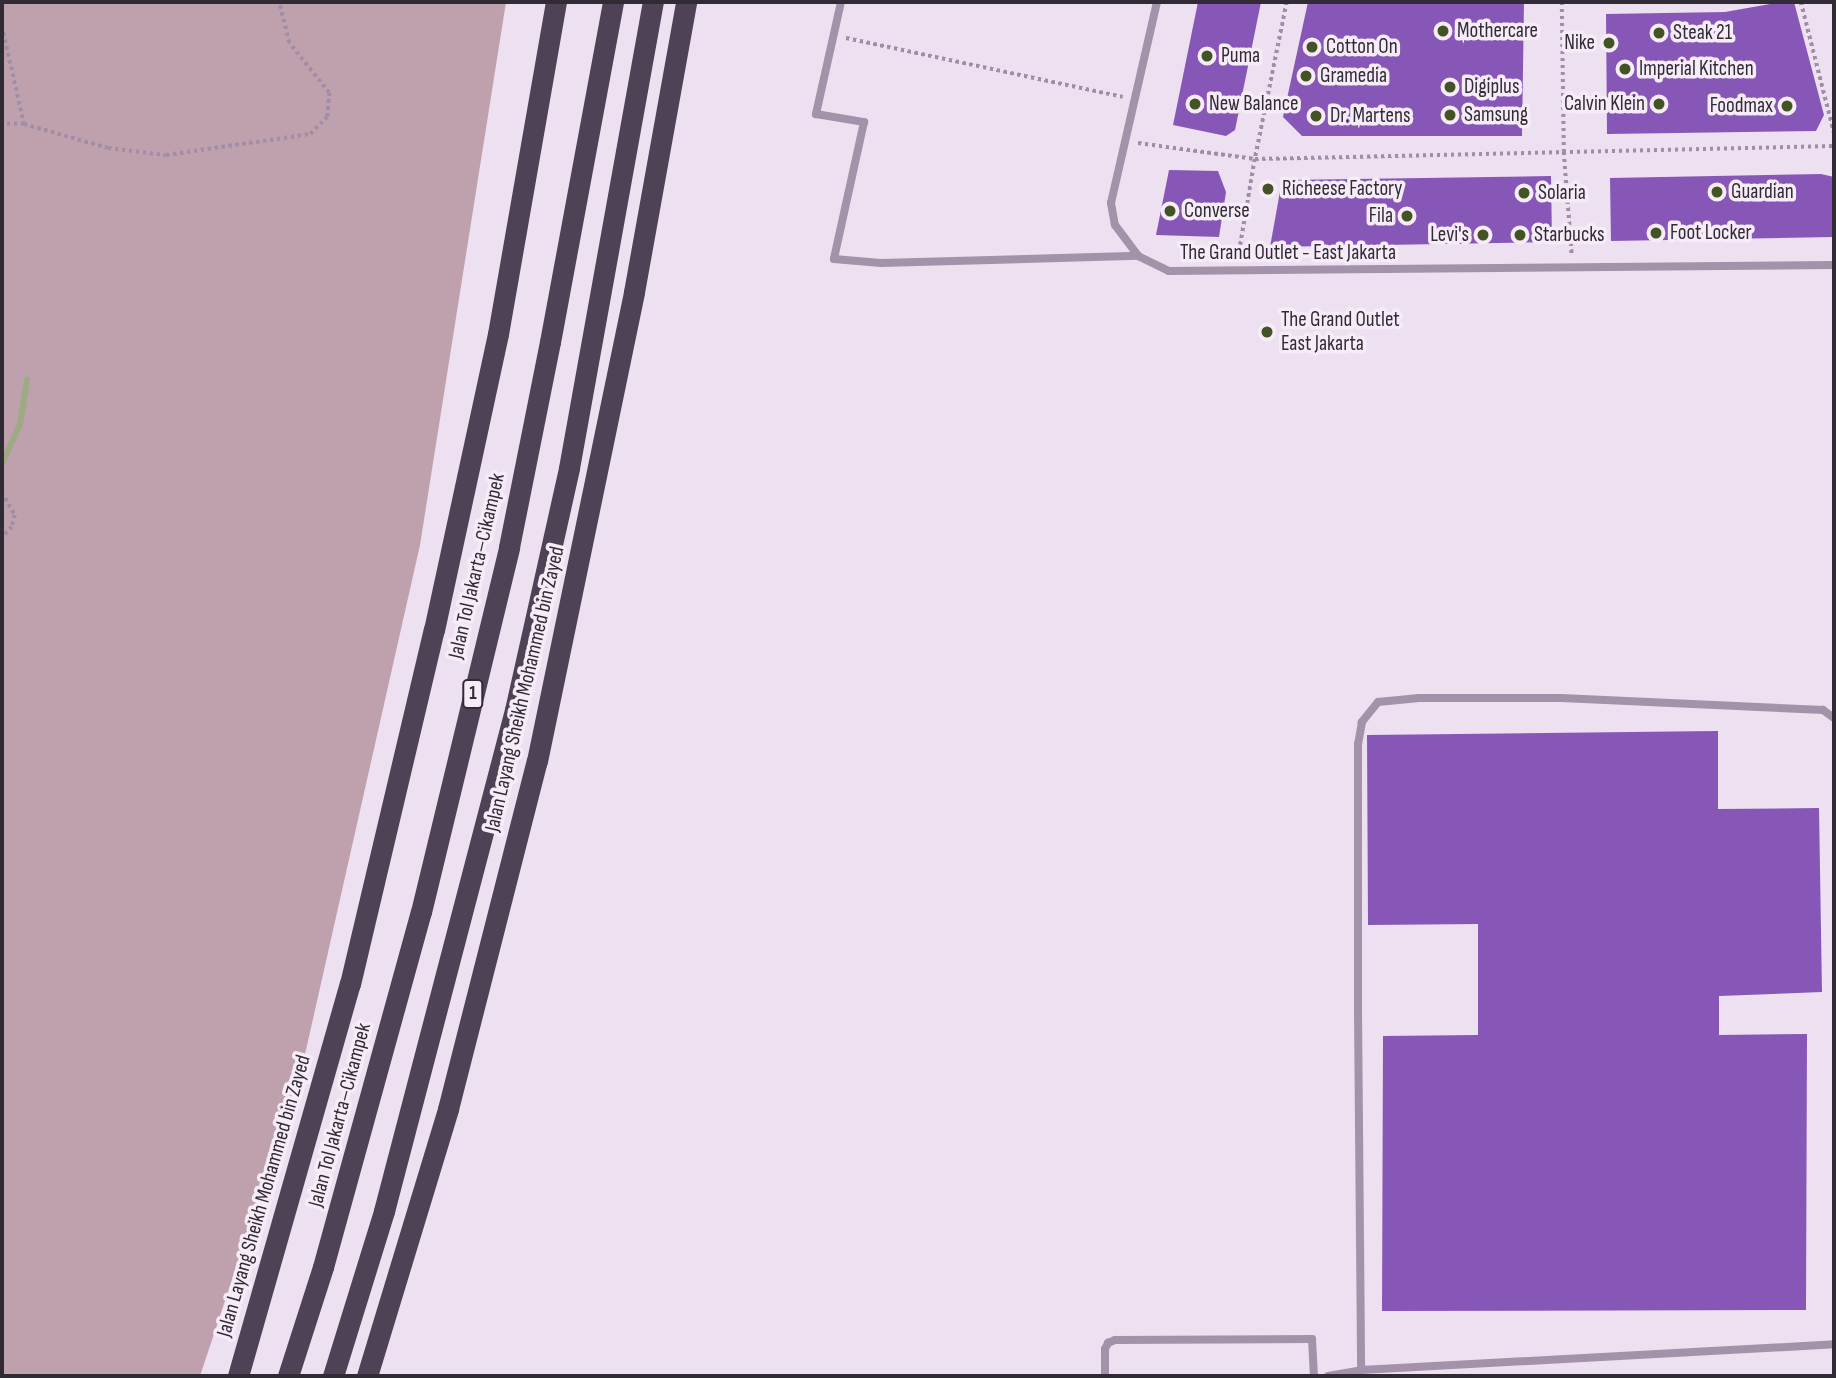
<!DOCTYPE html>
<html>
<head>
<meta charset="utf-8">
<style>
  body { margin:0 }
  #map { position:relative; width:1836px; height:1378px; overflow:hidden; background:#ede0f0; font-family:"Sofia Sans Condensed",sans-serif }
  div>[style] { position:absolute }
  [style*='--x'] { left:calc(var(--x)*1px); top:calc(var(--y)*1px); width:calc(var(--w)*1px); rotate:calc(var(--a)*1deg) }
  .green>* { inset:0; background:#bea1ad }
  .stream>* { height:6px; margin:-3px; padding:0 3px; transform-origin:3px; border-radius:3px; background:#9eaa82 }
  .building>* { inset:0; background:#8757b7 }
  .path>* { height:3.5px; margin-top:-1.75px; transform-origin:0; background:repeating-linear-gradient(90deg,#a08ea9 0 3.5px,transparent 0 7px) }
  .lane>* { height:8px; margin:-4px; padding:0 4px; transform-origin:4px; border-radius:4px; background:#a393aa }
  .highway>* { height:21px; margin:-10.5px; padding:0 10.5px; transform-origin:10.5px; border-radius:10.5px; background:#4e4356 }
  .dots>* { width:19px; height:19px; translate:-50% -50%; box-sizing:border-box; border:4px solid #f6ecf8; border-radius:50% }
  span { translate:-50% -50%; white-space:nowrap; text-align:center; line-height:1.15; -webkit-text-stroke:7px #f6ecf8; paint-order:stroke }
  .shield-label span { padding:2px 5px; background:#f6ecf8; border:2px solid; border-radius:5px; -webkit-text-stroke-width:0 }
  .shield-label { font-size:19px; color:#312b36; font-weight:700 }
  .poi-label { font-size:21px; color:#312b36 }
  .left { translate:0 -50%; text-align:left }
  .right { translate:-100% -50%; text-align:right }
  .street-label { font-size:21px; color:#312b36 }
  .frame { position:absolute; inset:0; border:4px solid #312b36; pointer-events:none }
</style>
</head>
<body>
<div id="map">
  <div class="green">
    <i style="clip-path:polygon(2px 2px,506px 2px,420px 545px,301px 1072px,200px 1376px,2px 1376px)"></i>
  </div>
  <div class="stream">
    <i style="--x:2;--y:464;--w:44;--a:-65.8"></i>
    <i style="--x:20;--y:424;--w:45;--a:-81"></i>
  </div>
  <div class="building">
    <i style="clip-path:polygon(1198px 2px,1261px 2px,1235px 130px,1226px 136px,1173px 125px)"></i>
    <i style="clip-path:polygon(1308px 2px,1524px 2px,1522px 136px,1302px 136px,1283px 117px)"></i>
    <i style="clip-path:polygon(1781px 2px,1794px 2px,1824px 115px,1816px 131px,1607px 134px,1606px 14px,1725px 12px)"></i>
    <i style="clip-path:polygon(1169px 170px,1218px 171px,1226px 192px,1219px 237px,1156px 235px)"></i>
    <i style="clip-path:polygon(1821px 174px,1834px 177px,1834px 237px,1611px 241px,1610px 178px)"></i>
    <i style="clip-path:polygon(1551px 176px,1552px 242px,1270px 247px,1281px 186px,1287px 180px)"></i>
    <i style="clip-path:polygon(1718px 731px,1718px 809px,1819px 808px,1822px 992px,1719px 996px,1719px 1035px,1807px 1034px,1806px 1310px,1382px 1311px,1383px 1036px,1478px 1035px,1478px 924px,1368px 925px,1367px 735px)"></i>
  </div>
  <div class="path">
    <i style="--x:1287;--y:2;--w:160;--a:101.5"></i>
    <i style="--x:1255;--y:159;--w:579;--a:-1.29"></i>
    <i style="--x:1562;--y:2;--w:150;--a:89.2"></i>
    <i style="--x:1564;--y:152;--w:103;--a:85.6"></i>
    <i style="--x:1801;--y:2;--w:134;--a:75.8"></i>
    <i style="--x:2;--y:26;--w:100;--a:77.3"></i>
    <i style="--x:24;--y:124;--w:22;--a:180"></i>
    <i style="--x:846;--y:38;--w:283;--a:12"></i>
    <i style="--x:24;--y:124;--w:87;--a:15.9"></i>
    <i style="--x:108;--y:148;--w:58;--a:6.9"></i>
    <i style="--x:166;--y:155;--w:146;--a:-8.3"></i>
    <i style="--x:310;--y:134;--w:24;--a:-45"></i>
    <i style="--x:327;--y:117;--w:24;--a:-85"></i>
    <i style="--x:329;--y:93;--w:64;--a:-128.7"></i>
    <i style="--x:289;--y:43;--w:42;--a:-103.7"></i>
    <i style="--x:1138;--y:143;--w:118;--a:7.8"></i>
    <i style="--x:1255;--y:159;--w:101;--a:99.6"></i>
    <i style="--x:2;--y:492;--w:26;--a:61"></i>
    <i style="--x:15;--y:515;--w:12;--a:104"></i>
    <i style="--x:12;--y:527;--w:15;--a:132"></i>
  </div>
  <div class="lane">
    <i style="--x:841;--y:2;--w:115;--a:102.6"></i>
    <i style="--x:816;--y:114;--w:49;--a:9.5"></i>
    <i style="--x:864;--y:122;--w:140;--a:102.4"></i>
    <i style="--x:834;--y:259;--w:47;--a:4.9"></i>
    <i style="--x:881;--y:263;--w:257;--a:-1.6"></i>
    <i style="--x:1157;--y:2;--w:206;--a:102.9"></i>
    <i style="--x:1111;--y:203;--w:22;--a:80"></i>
    <i style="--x:1115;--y:225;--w:39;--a:53"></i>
    <i style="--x:1138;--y:256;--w:34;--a:26"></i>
    <i style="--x:1169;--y:271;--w:665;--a:-0.52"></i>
    <i style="--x:1834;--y:718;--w:14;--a:-144"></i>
    <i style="--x:1823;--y:710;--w:262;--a:-177.4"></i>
    <i style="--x:1561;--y:698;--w:142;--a:180"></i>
    <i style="--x:1419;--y:698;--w:41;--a:174.4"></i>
    <i style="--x:1378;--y:702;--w:26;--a:129"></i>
    <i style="--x:1362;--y:722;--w:22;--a:100"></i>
    <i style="--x:1358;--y:744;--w:267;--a:90"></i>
    <i style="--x:1358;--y:1011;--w:359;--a:89.5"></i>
    <i style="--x:1361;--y:1370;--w:474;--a:-3.1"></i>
    <i style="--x:1105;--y:1376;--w:27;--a:-90"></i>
    <i style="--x:1105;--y:1349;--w:7;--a:-63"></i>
    <i style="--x:1108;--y:1343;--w:8;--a:-23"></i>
    <i style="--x:1115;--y:1340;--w:197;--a:-0.3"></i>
    <i style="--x:1312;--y:1339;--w:37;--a:87"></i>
    <i style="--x:1328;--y:1376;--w:34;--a:-10"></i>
  </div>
  <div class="highway">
    <i style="--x:238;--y:1376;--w:408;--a:-74.1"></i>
    <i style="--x:350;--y:984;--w:364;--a:-76.7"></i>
    <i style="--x:434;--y:630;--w:303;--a:-77.8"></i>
    <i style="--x:498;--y:334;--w:337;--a:-80.1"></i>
    <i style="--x:288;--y:1376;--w:114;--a:-72.2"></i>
    <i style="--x:323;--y:1267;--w:368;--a:-74.6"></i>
    <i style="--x:421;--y:912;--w:375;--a:-76.4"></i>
    <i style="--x:509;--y:547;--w:209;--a:-78.7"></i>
    <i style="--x:550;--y:342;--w:346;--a:-79.5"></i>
    <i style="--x:333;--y:1376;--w:173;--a:-72.8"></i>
    <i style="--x:384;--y:1211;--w:518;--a:-75.35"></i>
    <i style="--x:515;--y:710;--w:248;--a:-77.4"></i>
    <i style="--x:569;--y:468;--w:474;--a:-79.8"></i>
    <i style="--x:367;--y:1376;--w:279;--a:-73.1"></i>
    <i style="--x:448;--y:1109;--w:359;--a:-75.7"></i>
    <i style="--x:537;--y:761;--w:479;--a:-78.3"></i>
    <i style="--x:634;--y:292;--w:295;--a:-79.8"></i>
  </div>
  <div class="dots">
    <i style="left:1443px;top:31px;background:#445325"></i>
    <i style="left:1659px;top:33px;background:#445325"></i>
    <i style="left:1609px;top:43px;background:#445325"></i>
    <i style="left:1312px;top:47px;background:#445325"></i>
    <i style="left:1207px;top:56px;background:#445325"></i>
    <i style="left:1625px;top:69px;background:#445325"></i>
    <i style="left:1306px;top:76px;background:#445325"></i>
    <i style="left:1450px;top:87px;background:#445325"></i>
    <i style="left:1195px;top:104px;background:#445325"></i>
    <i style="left:1659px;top:104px;background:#445325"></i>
    <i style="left:1787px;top:106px;background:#445325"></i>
    <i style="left:1450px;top:115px;background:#445325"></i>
    <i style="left:1316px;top:116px;background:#445325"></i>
    <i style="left:1268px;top:189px;background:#445325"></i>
    <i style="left:1717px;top:192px;background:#445325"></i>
    <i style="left:1524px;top:193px;background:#445325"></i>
    <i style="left:1170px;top:211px;background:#445325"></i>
    <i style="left:1407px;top:216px;background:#445325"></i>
    <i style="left:1656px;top:233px;background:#445325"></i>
    <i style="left:1483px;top:235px;background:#445325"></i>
    <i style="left:1520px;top:235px;background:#445325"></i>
    <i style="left:1267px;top:332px;background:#445325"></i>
  </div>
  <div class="shield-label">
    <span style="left:473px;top:694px">1</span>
  </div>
  <div class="poi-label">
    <span class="left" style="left:1457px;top:31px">Mothercare</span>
    <span class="left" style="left:1673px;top:33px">Steak 21</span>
    <span class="right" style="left:1595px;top:43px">Nike</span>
    <span class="left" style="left:1326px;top:47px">Cotton On</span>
    <span class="left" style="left:1221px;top:56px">Puma</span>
    <span class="left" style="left:1639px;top:69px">Imperial Kitchen</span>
    <span class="left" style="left:1320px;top:76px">Gramedia</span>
    <span class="left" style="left:1464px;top:87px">Digiplus</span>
    <span class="left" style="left:1209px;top:104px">New Balance</span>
    <span class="right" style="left:1645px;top:104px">Calvin Klein</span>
    <span class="right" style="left:1773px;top:106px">Foodmax</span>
    <span class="left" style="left:1464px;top:115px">Samsung</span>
    <span class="left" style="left:1330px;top:116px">Dr. Martens</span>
    <span class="left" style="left:1282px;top:189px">Richeese Factory</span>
    <span class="left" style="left:1731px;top:192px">Guardian</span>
    <span class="left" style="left:1538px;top:193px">Solaria</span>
    <span class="left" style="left:1184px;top:211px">Converse</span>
    <span class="right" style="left:1393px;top:216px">Fila</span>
    <span class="left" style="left:1670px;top:233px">Foot Locker</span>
    <span class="right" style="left:1469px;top:235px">Levi's</span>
    <span class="left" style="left:1534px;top:235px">Starbucks</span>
    <span class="left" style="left:1281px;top:332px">The Grand Outlet<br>East Jakarta</span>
  </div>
  <div class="street-label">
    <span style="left:1288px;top:253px">The Grand Outlet - East Jakarta</span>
    <span style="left:477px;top:566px;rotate:-77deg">Jalan Tol Jakarta–Cikampek</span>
    <span style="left:525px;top:689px;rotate:-77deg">Jalan Layang Sheikh Mohammed bin Zayed</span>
    <span style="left:340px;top:1115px;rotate:-75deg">Jalan Tol Jakarta–Cikampek</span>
    <span style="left:264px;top:1196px;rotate:-74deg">Jalan Layang Sheikh Mohammed bin Zayed</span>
  </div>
  <div class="frame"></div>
</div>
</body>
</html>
